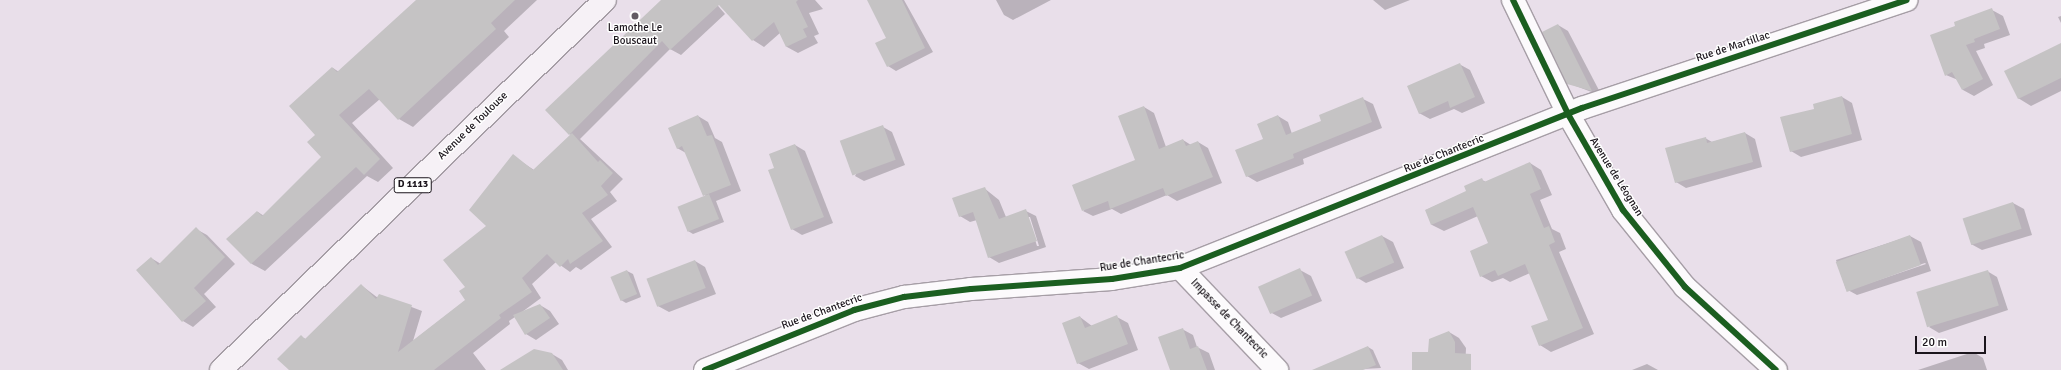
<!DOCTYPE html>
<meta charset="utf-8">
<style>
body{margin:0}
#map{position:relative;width:2061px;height:370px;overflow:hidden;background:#e9dfea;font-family:Signika,sans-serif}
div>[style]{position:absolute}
.shadow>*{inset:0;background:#0003}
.building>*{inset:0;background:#c5c3c4;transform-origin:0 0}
.roads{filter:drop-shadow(1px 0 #a69ea6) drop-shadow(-1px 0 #a69ea6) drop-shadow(0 1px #a69ea6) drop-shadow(0 -1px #a69ea6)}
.minor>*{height:22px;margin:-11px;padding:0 11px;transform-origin:11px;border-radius:11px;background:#fcfafc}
.major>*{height:22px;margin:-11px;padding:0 11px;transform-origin:11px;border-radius:11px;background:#f6f1f6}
.cycleway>*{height:6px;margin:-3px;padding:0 3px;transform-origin:3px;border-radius:3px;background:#1b5e20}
.dots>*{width:11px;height:11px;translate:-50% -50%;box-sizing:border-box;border:2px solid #fff;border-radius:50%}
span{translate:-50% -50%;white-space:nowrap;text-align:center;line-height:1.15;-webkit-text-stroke:3px #fff;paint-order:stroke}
.shield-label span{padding:1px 3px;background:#fff;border:1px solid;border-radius:3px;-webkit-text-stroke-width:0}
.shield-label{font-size:10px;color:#1b151c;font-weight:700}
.poi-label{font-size:11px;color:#1b151c}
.street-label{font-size:11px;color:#1b151c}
.scale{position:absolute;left:1915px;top:336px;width:71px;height:18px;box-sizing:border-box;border:2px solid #1b151c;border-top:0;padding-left:5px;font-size:12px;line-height:14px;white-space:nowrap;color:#1b151c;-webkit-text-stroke:3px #fff;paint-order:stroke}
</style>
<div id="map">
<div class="shadow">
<div style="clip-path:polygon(418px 0,537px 0,504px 31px,509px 37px,413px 127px,399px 119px,380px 99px,352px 123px,393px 168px,378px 182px,367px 176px,265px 271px,252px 264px,228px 239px,258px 212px,264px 216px,323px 157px,316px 135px,333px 68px,339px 72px)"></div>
<div style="clip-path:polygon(663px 0,713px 0,725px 14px,681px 55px,670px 49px,580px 139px,623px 179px,610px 192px,617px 201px,591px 219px,612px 247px,581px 270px,576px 267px,570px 272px,556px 262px,532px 284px,541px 298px,522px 312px,540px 305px,550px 311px,559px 324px,536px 340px,526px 334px,515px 317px,509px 321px,510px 324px,473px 353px,486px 370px,290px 370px,301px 337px,306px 339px,361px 285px,378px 298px,380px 295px,422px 311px,413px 341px,466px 300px,466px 287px,513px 156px,534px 170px,571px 135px,569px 134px)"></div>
<div style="clip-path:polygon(716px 0,815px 0,823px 9px,809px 13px,819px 34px,814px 36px,818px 43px,798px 53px,787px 47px,780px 33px,764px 47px,753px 40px)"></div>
<div style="clip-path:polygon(868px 0,904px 0,933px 52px,896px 71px,888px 66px,887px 38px)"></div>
<div style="clip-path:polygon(996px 0,1051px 0,1013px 20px,1004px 15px)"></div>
<div style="clip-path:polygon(1373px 0,1410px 0,1385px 10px)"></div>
<div style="clip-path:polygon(1992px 10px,2003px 16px,2010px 35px,1984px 44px,1985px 48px,1976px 51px,1993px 85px,1974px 96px,1963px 90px,1958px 80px,1946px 75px,1957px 27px)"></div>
<div style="clip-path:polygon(2061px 16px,2061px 23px,2058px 17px)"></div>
<div style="clip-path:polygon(1558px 25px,1568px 31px,1602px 96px,1568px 83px)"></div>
<div style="clip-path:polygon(2061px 44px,2061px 91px,2031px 106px,2018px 98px)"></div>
<div style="clip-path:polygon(1459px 64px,1470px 70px,1485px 103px,1462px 113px,1454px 109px,1430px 119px,1419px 113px)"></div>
<div style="clip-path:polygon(1842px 97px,1852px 103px,1862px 140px,1801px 157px,1791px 151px,1815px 109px)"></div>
<div style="clip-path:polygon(1363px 99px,1373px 104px,1382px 128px,1303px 159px,1304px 164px,1257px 182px,1247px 176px,1278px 116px,1288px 122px,1292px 134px,1322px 122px)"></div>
<div style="clip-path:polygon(1144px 107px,1154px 113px,1166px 147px,1183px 140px,1191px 145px,1198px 142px,1208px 148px,1222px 183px,1177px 201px,1167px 195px,1121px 214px,1112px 209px,1093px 216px,1083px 211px,1137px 160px)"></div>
<div style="clip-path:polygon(698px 116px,708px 122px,715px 138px,722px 142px,741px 191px,716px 201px,724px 222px,693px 234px,688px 231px,706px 197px,686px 153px,677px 148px)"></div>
<div style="clip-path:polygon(883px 127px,892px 132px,905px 165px,864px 181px,855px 176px)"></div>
<div style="clip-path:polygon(1745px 133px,1755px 139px,1762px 167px,1686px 188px,1676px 182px,1705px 138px,1712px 142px)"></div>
<div style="clip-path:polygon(795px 145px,805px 151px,833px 223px,802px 235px,792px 229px,775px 168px)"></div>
<div style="clip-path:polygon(1530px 163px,1541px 170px,1552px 195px,1540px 200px,1552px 229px,1560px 233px,1566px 249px,1559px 252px,1594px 334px,1551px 352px,1540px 345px,1549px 320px,1530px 273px,1510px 282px,1503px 278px,1492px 282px,1481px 276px,1490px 244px,1478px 216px,1444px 231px,1432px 225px,1426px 210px,1468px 191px,1482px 180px,1486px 182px)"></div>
<div style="clip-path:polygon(evenodd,984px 188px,999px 200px,1006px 217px,1026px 211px,1036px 216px,1046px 247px,999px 263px,989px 257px,977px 220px,970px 222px,960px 216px,984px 188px,1028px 217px,1030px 217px,1039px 246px,1037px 246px,1028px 217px)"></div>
<div style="clip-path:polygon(2013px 203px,2024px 209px,2032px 235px,1982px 250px,1971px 244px)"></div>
<div style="clip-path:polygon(196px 229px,207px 235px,235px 264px,204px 294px,216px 307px,193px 327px,183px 321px,137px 270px,151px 258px,161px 264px)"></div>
<div style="clip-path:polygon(1382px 236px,1393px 242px,1404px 268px,1366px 283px,1356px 277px)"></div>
<div style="clip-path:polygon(evenodd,1910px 236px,1921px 242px,1931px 271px,1857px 295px,1846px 289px,1836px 260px,1910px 236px,1925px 263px,1926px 264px,1852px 289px,1852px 287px,1925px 263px)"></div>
<div style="clip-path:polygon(695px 261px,705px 267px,716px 294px,669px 312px,658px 306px)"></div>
<div style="clip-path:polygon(1300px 270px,1311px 276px,1322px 301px,1281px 318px,1270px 312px)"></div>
<div style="clip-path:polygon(627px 271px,633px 274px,641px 297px,626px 303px,621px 300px)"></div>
<div style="clip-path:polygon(1987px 271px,1997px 277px,2008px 310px,1939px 333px,1929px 327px)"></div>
<div style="clip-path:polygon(1080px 317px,1092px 326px,1117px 317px,1128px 323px,1138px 350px,1089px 369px,1078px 363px)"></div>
<div style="clip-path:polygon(1182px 329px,1193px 335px,1197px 347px,1209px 353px,1215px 370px,1171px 370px)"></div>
<div style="clip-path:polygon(1449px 332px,1459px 338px,1466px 348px,1465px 370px,1413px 370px)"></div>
<div style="clip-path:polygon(1368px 347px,1373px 350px,1381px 368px,1346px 370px)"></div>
<div style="clip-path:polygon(1973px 352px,1983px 358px,1987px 370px,1918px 370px)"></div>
<div style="clip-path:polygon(552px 354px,562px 360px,568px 370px,501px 370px)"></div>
<div style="clip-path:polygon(1647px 364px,1658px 370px,1632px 370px)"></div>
</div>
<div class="building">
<div style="clip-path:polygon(416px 0,515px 0,491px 23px,496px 29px,398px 120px,369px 89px,339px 115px,380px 159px,364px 175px,356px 167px,251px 264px,226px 239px,257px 211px,262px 216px,321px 157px,307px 142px,315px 135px,289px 106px,332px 67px,337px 72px)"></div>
<div style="clip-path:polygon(661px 0,798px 0,796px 2px,808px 27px,803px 29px,807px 37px,786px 47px,774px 22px,752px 41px,719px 5px,670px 50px,662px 41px,569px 135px,545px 110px)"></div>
<div style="clip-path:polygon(867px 0,902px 0,925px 48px,887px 67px,875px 43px,886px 38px)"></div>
<div style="clip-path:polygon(1992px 8px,2000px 29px,1974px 39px,1975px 42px,1966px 45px,1983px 79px,1962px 90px,1952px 72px,1945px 76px,1930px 35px,1955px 26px,1954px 22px)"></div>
<div style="clip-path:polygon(1558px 24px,1563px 33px,1592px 91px,1567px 84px,1542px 32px)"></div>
<div style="clip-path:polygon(2061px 43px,2061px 78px,2018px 99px,2004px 71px)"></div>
<div style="clip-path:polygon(1460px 63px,1475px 97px,1450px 108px,1448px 101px,1419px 114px,1407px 86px)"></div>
<div style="clip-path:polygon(1842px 96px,1852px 134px,1790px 152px,1780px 117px,1814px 109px,1813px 104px)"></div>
<div style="clip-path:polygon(1363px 97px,1372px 122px,1293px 154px,1294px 158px,1246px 177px,1235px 150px,1263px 139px,1257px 124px,1278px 115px,1286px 135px,1321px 121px,1319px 115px)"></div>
<div style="clip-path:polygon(1144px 106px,1159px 149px,1183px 139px,1186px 146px,1198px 141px,1213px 177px,1166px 196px,1163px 188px,1110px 209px,1108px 201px,1082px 211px,1072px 185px,1135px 160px,1118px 116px)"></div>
<div style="clip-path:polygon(698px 115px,707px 136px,712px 135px,731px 185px,703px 196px,682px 146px,677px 149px,668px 128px)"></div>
<div style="left:883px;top:125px;width:37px;height:46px;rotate:70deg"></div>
<div style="clip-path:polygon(1745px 132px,1753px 162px,1675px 183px,1665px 148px,1706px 137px,1707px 143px)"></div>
<div style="clip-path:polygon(572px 133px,598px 162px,600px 160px,613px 173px,601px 186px,608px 195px,582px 213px,603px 241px,570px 264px,568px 259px,560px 267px,547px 254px,522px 278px,532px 292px,499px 315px,501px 318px,434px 370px,289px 370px,277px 359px,301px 335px,305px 339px,361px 284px,376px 299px,379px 294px,412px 305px,398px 352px,465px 300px,459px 291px,465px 287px,443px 260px,486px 226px,469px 210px,513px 154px,533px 170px)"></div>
<div style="clip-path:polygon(795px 144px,824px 217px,791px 230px,768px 170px,774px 168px,769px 154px)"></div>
<div style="clip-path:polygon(1530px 162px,1541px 189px,1530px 194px,1544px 228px,1549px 226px,1555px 242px,1549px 245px,1583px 328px,1539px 346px,1531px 326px,1548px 320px,1525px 264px,1498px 276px,1495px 270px,1480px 277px,1470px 251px,1488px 243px,1473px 207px,1431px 225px,1425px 210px,1466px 191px,1464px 186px,1482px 178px,1484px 182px)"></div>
<div style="clip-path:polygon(985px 187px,999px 219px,1026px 209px,1037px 241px,988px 258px,973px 212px,959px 217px,952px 198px)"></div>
<div style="left:709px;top:194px;width:27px;height:34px;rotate:68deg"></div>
<div style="left:2013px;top:202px;width:28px;height:53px;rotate:72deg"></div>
<div style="clip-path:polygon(196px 227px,225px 257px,194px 288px,206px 301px,182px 322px,136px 270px,151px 257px,158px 265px)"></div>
<div style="left:1382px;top:235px;width:30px;height:41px;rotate:66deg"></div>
<div style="left:1910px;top:235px;width:32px;height:79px;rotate:70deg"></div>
<div style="left:695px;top:260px;width:30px;height:52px;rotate:69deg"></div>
<div style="left:1300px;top:268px;width:30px;height:46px;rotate:66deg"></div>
<div style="left:627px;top:270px;width:26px;height:18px;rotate:67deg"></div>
<div style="left:1988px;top:270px;width:37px;height:75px;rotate:73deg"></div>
<div style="clip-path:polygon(540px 304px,550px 318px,525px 335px,513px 315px)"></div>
<div style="clip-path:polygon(1117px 315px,1128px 344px,1077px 364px,1062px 323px,1080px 316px,1085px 328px)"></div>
<div style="clip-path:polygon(1183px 328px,1190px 349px,1198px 346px,1207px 370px,1170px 370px,1158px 337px)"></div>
<div style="clip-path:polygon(1449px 331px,1455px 342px,1455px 353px,1471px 354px,1471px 370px,1412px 370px,1412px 352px,1428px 352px,1429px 339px)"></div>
<div style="clip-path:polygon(1368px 346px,1376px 365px,1363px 370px,1312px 370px)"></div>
<div style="clip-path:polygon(534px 349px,552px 353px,563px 370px,500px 370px)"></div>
</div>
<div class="roads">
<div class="minor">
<div style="left:1513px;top:0;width:127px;rotate:64.2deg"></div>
<div style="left:1568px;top:114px;width:111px;rotate:60.2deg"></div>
<div style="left:1623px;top:210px;width:99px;rotate:51.2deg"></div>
<div style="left:1685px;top:287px;width:123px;rotate:42.4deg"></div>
<div style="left:1180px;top:268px;width:141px;rotate:46.4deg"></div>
<div style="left:705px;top:370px;width:161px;rotate:-21.9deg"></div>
<div style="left:854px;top:310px;width:52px;rotate:-14.6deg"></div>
<div style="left:904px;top:297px;width:67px;rotate:-6.8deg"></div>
<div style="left:971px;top:289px;width:141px;rotate:-4.1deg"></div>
<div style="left:1112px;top:279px;width:69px;rotate:-9.2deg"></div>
<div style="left:1180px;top:268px;width:433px;rotate:-21.7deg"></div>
<div style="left:1582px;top:108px;width:342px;rotate:-18.4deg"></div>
</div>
<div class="major">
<div style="left:221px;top:370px;width:533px;rotate:-43.94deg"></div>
</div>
</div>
<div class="cycleway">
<div style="left:1513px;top:0;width:127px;rotate:64.2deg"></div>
<div style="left:1568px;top:114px;width:111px;rotate:60.2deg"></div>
<div style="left:1623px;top:210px;width:99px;rotate:51.2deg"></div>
<div style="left:1685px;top:287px;width:123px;rotate:42.4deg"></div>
<div style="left:705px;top:370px;width:161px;rotate:-21.9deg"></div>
<div style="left:854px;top:310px;width:52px;rotate:-14.6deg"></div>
<div style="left:904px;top:297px;width:67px;rotate:-6.8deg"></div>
<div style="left:971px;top:289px;width:141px;rotate:-4.1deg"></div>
<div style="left:1112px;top:279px;width:69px;rotate:-9.2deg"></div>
<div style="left:1180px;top:268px;width:433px;rotate:-21.7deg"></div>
<div style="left:1582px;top:108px;width:342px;rotate:-18.4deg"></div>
</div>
<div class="dots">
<div style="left:635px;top:16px;background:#635c64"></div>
</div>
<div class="shield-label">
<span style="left:413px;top:185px">D 1113</span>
</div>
<div class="poi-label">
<span style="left:635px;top:35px">Lamothe Le<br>Bouscaut</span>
</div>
<div class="street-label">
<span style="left:1733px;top:47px;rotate:-18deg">Rue de Martillac</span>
<span style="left:473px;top:126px;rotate:-44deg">Avenue de Toulouse</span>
<span style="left:1444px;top:154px;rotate:-22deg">Rue de Chantecric</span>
<span style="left:1616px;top:177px;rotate:58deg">Avenue de Léognan</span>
<span style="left:1142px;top:262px;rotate:-9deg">Rue de Chantecric</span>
<span style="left:822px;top:312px;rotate:-20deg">Rue de Chantecric</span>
<span style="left:1229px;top:319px;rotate:46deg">Impasse de Chantecric</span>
</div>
<div class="scale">20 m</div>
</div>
